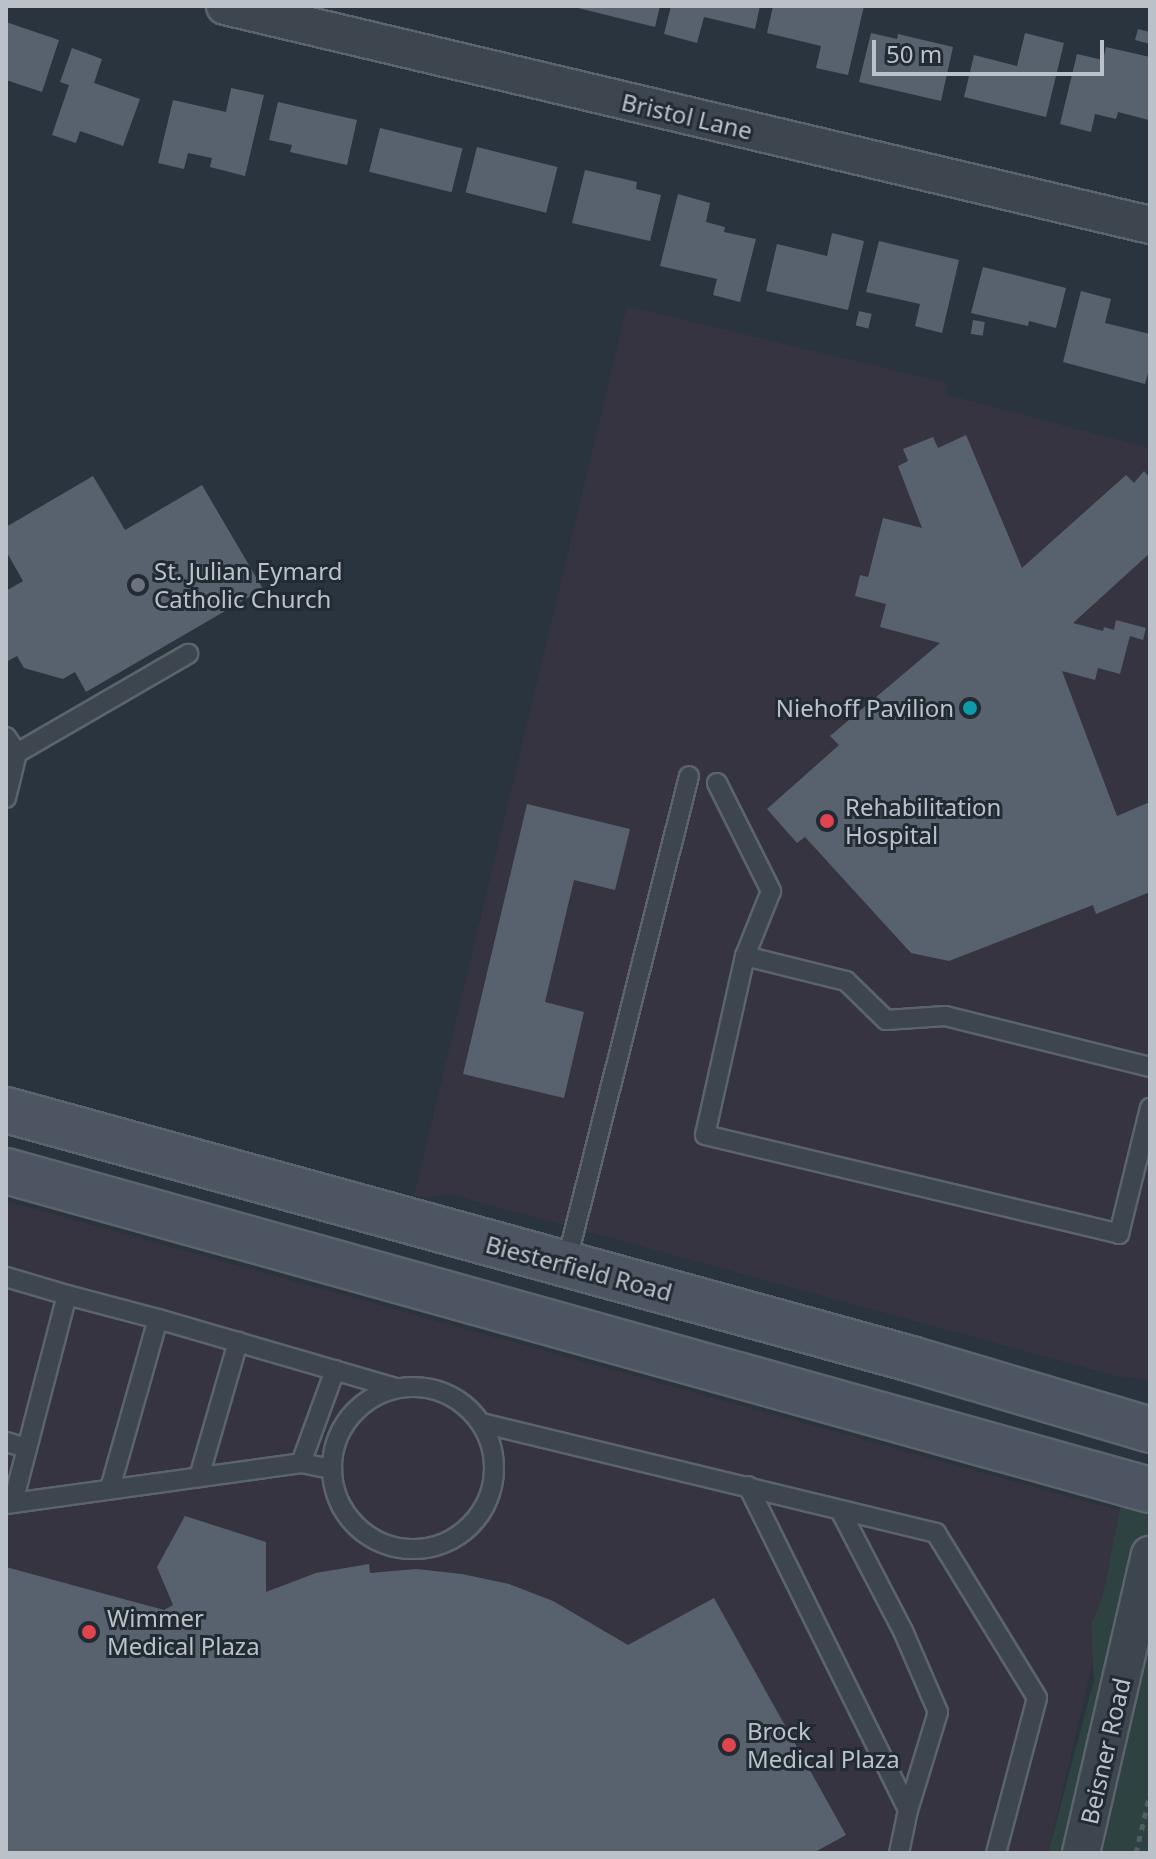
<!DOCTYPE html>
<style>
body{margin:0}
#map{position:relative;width:1156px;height:1859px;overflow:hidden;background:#29343e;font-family:"Noto Sans",sans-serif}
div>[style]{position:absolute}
.medical>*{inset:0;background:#353440}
.green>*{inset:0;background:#2e4241}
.building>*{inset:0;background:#58626e;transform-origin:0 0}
.path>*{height:5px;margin-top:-2.5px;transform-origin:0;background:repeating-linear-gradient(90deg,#4d5f60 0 6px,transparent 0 12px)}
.roads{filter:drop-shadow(2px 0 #5b646c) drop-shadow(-2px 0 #5b646c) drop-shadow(0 2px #5b646c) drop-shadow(0 -2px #5b646c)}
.service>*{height:18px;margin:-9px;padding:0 9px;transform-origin:9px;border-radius:9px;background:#3d464f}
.service>.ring{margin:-9px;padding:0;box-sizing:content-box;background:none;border:18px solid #3d464f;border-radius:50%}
.minor>*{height:36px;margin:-18px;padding:0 18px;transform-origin:18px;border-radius:18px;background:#3d464f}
.secondary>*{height:44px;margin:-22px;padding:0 22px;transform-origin:22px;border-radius:22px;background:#4c5561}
.dots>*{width:22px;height:22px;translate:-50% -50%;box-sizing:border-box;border:4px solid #222b34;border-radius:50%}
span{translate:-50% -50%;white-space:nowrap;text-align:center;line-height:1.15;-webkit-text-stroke:6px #222b34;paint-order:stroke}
.street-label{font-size:24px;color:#bac1c9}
.poi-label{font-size:24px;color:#bac1c9}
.left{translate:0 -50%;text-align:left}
.right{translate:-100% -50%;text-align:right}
.frame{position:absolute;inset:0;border:8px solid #bac1c9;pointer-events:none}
.scale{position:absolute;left:872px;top:40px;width:232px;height:36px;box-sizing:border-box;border:4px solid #bac1c9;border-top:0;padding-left:10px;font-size:24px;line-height:28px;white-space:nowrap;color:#bac1c9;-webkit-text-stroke:6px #222b34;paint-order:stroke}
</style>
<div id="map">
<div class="medical">
<div style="clip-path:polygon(627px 306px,947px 383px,945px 394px,1150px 448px,1150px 1380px,1116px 1376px,449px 1194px,430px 1198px,414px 1196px)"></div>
<div style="clip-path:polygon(6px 1201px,1128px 1513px,1048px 1853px,6px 1853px)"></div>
</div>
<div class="green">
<div style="clip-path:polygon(1125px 1483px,1150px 1491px,1150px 1853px,1048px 1853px,1094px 1680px,1091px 1625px,1103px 1595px)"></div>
</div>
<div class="building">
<div style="clip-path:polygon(570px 6px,660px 6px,655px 27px)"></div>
<div style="clip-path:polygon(671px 6px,760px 6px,755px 29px,704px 17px,697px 43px,664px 34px)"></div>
<div style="clip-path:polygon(773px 6px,864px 6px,848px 75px,816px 68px,821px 46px,767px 33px)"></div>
<div style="clip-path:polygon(6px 22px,59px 40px,42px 92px,6px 80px)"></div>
<div style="clip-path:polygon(1138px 29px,1150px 32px,1150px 44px,1135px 40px)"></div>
<div style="clip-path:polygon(871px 33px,897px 39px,898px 34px,953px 47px,941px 101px,859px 82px)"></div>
<div style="clip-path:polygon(1025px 33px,1064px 43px,1046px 117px,964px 97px,974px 55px,1017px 66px)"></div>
<div style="clip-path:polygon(1106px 47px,1150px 57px,1149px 120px,1118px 112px,1116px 119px,1095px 114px,1091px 132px,1060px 124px,1077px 54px,1103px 60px)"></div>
<div style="clip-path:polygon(72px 48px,102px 59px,94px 83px,140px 99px,123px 146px,80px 131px,76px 143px,52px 135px,69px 85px,60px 82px)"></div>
<div style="clip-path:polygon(231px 88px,264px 95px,245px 176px,210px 167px,212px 158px,188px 153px,184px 169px,158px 163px,173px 100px,226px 112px)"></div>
<div style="clip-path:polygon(278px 102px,357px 120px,347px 165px,290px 152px,292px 145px,269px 140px)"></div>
<div style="left:380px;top:128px;width:85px;height:45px;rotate:14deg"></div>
<div style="left:477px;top:147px;width:83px;height:47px;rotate:14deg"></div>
<div style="clip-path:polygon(585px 170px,637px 182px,636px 189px,661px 195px,650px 241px,572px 223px)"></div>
<div style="clip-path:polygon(678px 194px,710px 203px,706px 222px,725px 227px,724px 232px,756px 239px,740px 302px,713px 295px,717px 279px,660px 266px)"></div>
<div style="clip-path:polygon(832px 233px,864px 241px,848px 310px,766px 291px,777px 244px,827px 256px)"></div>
<div style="clip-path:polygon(879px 241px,959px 260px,942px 333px,915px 326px,920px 304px,866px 292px)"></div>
<div style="clip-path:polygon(983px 267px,1066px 288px,1056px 328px,1029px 321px,1028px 326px,971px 313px)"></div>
<div style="clip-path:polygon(1081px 291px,1111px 299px,1105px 323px,1150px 334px,1150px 366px,1145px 384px,1063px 362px)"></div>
<div style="left:859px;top:311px;width:13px;height:15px;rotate:13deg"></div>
<div style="left:973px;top:320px;width:12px;height:14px;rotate:9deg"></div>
<div style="clip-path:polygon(966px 435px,1022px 568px,1126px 475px,1134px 483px,1144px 471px,1150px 478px,1150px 553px,1073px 623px,1103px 631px,1104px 627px,1114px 630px,1116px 620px,1146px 628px,1143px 640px,1130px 636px,1120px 674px,1098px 668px,1095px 680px,1062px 671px,1117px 816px,1150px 802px,1150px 892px,1096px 914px,1093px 905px,949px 961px,911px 953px,805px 837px,797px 843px,767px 809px,839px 745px,830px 736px,940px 643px,880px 627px,886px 604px,855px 596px,860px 575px,868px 577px,883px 518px,922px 528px,898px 466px,908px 461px,903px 449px,933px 437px,938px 448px)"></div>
<div style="clip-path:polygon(93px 476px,125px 530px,202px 485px,263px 589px,86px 692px,75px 672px,63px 679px,24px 668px,17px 656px,6px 662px,6px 591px,23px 581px,6px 551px,6px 527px)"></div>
<div style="clip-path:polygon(527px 804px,630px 829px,615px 890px,574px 880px,545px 1002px,584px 1012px,564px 1098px,463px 1074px)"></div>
<div style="clip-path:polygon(185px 1516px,266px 1542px,266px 1592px,316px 1573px,369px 1564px,370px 1573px,416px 1569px,462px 1574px,509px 1584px,553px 1601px,628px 1645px,714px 1598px,846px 1835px,813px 1853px,6px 1853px,6px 1567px,164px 1610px,173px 1605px,157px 1567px)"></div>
</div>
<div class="path">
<div style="left:1136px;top:1853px;width:61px;rotate:-76.7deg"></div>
</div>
<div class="roads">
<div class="service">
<div style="left:6px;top:737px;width:19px;rotate:55deg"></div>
<div style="left:17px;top:753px;width:46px;rotate:103.7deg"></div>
<div style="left:17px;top:753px;width:198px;rotate:-30.1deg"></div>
<div style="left:717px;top:783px;width:121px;rotate:63.4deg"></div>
<div style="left:771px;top:891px;width:70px;rotate:111.8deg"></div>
<div style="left:1150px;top:1067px;width:211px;rotate:-166deg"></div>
<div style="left:945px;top:1016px;width:59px;rotate:176.1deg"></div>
<div style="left:886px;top:1020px;width:56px;rotate:-135.7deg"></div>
<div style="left:846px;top:981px;width:104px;rotate:-166.1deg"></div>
<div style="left:745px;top:956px;width:183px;rotate:102.6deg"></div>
<div style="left:705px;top:1135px;width:426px;rotate:13.4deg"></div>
<div style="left:1119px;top:1234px;width:130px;rotate:-76.2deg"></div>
<div style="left:566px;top:1264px;width:503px;rotate:-75.85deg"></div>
<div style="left:6px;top:1277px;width:64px;rotate:16.4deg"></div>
<div style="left:67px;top:1295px;width:215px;rotate:104.6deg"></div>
<div style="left:67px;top:1295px;width:94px;rotate:14.8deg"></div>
<div style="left:158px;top:1319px;width:177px;rotate:105.8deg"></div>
<div style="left:158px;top:1319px;width:248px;rotate:16.2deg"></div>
<div class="ring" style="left:332px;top:1387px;width:144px;height:144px"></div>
<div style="left:482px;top:1423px;width:467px;rotate:13.6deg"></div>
<div style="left:936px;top:1533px;width:193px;rotate:58.5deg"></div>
<div style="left:1037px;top:1698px;width:160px;rotate:104.8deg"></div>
<div style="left:6px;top:1442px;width:22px;rotate:16deg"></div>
<div style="left:301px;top:1463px;width:99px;rotate:-69.9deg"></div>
<div style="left:199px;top:1477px;width:141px;rotate:-73.9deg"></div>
<div style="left:748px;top:1486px;width:361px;rotate:63.7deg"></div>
<div style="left:6px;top:1504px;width:298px;rotate:-7.9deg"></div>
<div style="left:301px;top:1463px;width:32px;rotate:11deg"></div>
<div style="left:840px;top:1510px;width:136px;rotate:62.5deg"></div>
<div style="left:903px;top:1631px;width:88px;rotate:66.6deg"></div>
<div style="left:938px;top:1712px;width:102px;rotate:107deg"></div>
<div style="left:908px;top:1810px;width:44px;rotate:101.8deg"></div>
</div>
<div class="minor">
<div style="left:225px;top:6px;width:951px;rotate:13.32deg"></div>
<div style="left:1081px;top:1853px;width:306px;rotate:-77deg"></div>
</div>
<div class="secondary">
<div style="left:6px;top:1110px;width:939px;rotate:15.38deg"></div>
<div style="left:911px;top:1359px;width:249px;rotate:16.5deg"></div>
<div style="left:6px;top:1171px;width:1188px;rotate:15.58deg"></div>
</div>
</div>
<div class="dots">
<div style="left:138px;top:585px;background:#6b7280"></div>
<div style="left:970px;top:708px;background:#0f9aa8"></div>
<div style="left:827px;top:821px;background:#e0444e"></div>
<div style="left:89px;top:1632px;background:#e0444e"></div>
<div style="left:729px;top:1745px;background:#e0444e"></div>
</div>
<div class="street-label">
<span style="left:687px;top:116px;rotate:13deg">Bristol Lane</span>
<span style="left:579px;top:1268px;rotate:15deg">Biesterfield Road</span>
<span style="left:1105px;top:1751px;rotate:-77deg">Beisner Road</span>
</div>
<div class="poi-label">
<span class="left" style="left:154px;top:585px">St. Julian Eymard<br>Catholic Church</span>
<span class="right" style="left:954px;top:708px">Niehoff Pavilion</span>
<span class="left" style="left:845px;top:821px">Rehabilitation<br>Hospital</span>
<span class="left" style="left:107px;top:1632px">Wimmer<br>Medical Plaza</span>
<span class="left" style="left:747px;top:1745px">Brock<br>Medical Plaza</span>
</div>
<div class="frame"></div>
<div class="scale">50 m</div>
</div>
